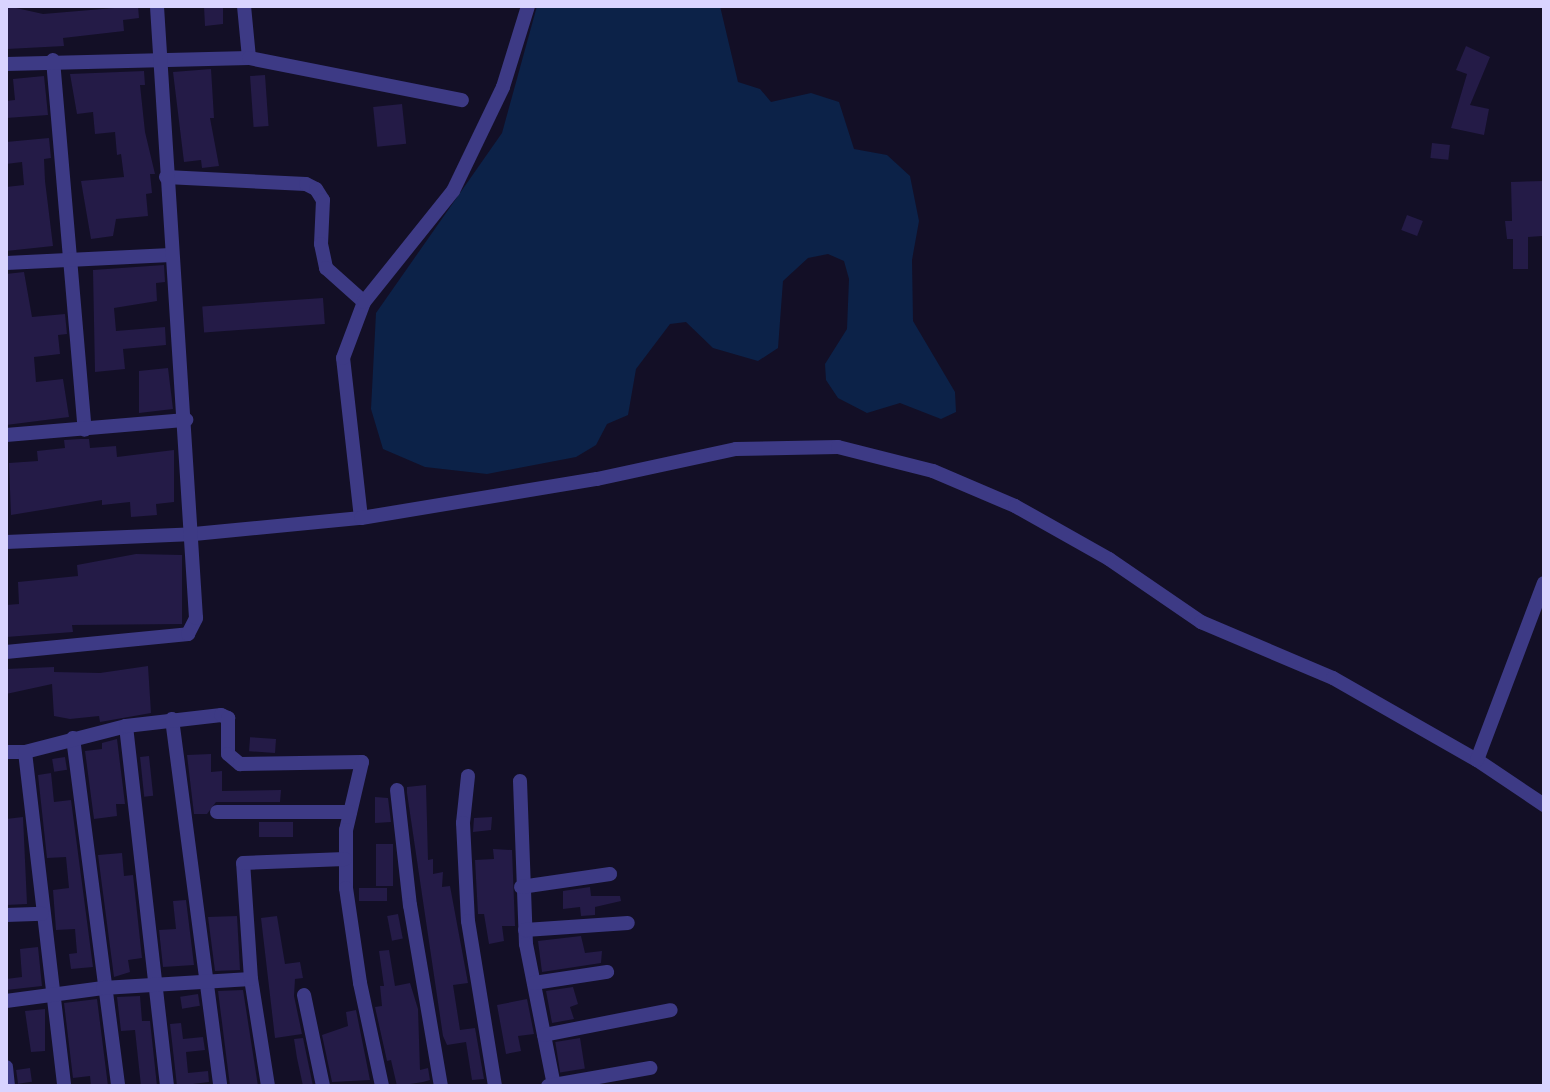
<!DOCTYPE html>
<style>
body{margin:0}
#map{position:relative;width:1550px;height:1092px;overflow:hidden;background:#130f26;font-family:Helvetica,sans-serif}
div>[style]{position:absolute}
.water>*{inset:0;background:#0c2248}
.building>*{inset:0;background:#241b47;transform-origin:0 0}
.minor>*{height:14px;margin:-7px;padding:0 7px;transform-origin:7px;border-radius:7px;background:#3d3a85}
span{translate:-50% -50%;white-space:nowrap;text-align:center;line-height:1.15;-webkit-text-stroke:8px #130f26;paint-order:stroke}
.frame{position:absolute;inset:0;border:8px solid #d9d4ff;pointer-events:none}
</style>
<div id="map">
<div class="water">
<div style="clip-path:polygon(537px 6px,720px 6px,738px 82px,760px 89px,771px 102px,811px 93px,839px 102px,854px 149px,887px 155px,910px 176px,919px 221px,912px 260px,913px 321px,955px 392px,956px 412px,941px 419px,900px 403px,867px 413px,838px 398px,826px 380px,825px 364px,847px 329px,849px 279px,844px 261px,828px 254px,808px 258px,783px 281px,778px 348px,758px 361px,713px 348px,686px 322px,670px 324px,636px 369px,628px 415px,607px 424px,596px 445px,576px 457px,487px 474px,425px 467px,383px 449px,371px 409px,376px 313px,502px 133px)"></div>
</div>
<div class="building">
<div style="clip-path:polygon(7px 6px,43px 14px,138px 6px,139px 18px,123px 20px,124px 31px,63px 38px,64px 46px,7px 49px)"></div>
<div style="clip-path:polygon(204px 6px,223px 6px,223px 24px,205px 26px)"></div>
<div style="clip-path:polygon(1466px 46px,1490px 57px,1470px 105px,1489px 109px,1484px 135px,1451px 128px,1467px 74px,1456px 70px)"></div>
<div style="clip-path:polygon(211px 69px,214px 118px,210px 118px,219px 166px,202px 168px,201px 160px,184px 162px,173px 72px)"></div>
<div style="clip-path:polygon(144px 71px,145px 85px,140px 85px,145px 132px,155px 174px,150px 174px,152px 193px,146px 194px,148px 216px,116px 219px,113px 236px,91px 239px,81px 181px,124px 177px,121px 154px,117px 155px,115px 132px,95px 134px,93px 112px,77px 114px,70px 74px)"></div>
<div style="left:265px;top:75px;width:51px;height:15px;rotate:86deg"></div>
<div style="clip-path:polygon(44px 76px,48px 115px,6px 118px,6px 101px,15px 100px,13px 79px)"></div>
<div style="left:402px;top:104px;width:40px;height:29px;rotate:84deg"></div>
<div style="clip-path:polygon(49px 138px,51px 158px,44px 159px,45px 181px,53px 246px,6px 251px,6px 187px,24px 185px,22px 162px,6px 164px,6px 142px)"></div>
<div style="left:1432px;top:143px;width:18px;height:15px;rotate:6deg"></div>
<div style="clip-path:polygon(1544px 181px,1542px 236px,1528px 237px,1528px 269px,1513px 269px,1513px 239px,1507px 239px,1505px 221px,1512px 221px,1511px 182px)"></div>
<div style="left:1407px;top:215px;width:17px;height:16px;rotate:21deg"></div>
<div style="clip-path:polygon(164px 265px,165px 282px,156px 283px,157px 301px,114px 308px,116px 331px,165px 327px,166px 345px,123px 349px,125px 369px,95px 372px,93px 270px)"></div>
<div style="clip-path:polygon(24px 272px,32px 317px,65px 314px,67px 334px,58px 335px,60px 354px,34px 357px,36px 382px,63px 379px,69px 417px,6px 425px,6px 274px)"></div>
<div style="left:323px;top:298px;width:26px;height:121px;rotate:86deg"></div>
<div style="clip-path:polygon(168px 368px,173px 409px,139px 413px,139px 371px)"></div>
<div style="clip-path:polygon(80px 439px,89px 439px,90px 448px,116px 446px,117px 457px,174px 450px,174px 502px,156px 504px,157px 515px,131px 517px,130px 502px,102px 505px,102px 500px,11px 515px,9px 463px,38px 461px,37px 451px,65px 448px,64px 440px)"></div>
<div style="clip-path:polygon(136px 554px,182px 555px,182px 624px,72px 625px,73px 632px,6px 637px,6px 605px,19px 604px,18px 582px,78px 576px,77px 565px)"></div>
<div style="clip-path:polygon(148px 666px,151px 713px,100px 722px,99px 716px,70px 719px,54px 716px,52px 684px,6px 694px,6px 669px,54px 667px,54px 672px,100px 673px)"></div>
<div style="clip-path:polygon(117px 739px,125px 804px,116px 804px,117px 816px,94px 819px,85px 751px,102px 749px,102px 743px)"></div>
<div style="left:276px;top:739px;width:14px;height:26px;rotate:94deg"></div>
<div style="clip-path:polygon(211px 754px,211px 772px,222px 771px,222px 791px,281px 790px,280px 802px,216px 802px,207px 814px,194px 814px,187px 755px)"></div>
<div style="left:149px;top:756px;width:40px;height:9px;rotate:84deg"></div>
<div style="left:65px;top:757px;width:13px;height:13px;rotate:81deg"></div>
<div style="clip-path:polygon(51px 773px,54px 802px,71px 800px,93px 967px,71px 969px,69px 954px,77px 953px,75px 929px,56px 930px,53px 890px,69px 888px,66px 857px,47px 858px,38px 775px)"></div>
<div style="clip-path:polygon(426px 785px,428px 860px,433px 859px,433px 874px,443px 872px,442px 887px,450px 886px,468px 983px,453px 985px,460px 1030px,475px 1028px,484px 1079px,472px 1080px,466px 1042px,447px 1045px,443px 1036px,407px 793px,407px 787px)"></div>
<div style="clip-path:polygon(375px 797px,388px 798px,391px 822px,375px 823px)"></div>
<div style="clip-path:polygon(23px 817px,27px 904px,6px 905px,6px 819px)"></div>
<div style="clip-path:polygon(492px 817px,491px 830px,473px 832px,474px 818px)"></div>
<div style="left:259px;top:822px;width:34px;height:15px"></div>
<div style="left:376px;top:844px;width:17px;height:42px"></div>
<div style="clip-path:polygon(493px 849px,512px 850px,515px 926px,502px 926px,504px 941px,489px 944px,484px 914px,478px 914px,475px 860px,494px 859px)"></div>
<div style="clip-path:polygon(122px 853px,124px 876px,133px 875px,142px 958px,128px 960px,130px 972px,114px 977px,98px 855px)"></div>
<div style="clip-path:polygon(590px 887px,591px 896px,620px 896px,621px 901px,595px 907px,595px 915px,581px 916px,580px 907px,563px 909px,563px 891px)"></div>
<div style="left:359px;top:888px;width:28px;height:13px"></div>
<div style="clip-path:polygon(186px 900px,194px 965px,163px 967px,159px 930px,176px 929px,173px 901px)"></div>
<div style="left:398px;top:914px;width:25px;height:11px;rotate:79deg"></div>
<div style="clip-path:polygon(237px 916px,240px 970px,215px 971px,208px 917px)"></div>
<div style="clip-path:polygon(277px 916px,285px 964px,300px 962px,303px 978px,295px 979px,294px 996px,302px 1034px,275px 1038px,261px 918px)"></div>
<div style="clip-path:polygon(581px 936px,585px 953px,602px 951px,601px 963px,542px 972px,538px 941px)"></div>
<div style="clip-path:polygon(38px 947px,42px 986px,6px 990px,6px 979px,22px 977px,20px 949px)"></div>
<div style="clip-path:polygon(389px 950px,395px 986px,410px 983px,418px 1009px,420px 1070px,428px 1068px,430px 1080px,423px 1082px,397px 1086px,391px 1060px,387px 1061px,375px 1007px,382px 1006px,380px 986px,384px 986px,379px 951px)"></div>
<div style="clip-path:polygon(573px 987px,578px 1004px,570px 1007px,574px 1019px,552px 1023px,546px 991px)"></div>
<div style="clip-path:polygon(243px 990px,258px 1086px,230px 1086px,218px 991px)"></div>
<div style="left:198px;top:994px;width:12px;height:18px;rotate:81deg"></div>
<div style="clip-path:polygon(140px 996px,142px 1021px,150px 1021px,157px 1086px,141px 1086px,135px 1030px,121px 1031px,117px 997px)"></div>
<div style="clip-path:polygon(97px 999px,108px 1086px,91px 1086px,90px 1076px,73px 1078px,64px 1003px)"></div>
<div style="clip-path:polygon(527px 999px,534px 1034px,518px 1036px,521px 1051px,506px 1054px,497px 1005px)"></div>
<div style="clip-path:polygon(45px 1009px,45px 1051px,31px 1052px,25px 1011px)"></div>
<div style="clip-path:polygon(356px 1010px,370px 1080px,332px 1082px,322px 1035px,348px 1026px,346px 1012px)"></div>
<div style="clip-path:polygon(181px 1023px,183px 1039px,203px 1037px,205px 1050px,186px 1052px,188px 1073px,208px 1071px,209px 1082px,177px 1086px,170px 1024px)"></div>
<div style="clip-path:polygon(303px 1038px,313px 1086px,303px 1086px,297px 1058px,294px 1039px)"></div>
<div style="left:580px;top:1038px;width:31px;height:25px;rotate:81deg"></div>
<div style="left:30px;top:1068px;width:14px;height:14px;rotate:82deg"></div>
</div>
<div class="minor">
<div style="left:244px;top:6px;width:52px;rotate:84.5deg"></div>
<div style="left:53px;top:60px;width:371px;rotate:85.1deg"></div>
<div style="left:6px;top:64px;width:243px;rotate:-1.4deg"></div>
<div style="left:249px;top:58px;width:217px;rotate:11.2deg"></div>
<div style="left:166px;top:177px;width:140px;rotate:2.9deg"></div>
<div style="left:306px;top:184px;width:11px;rotate:27deg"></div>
<div style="left:316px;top:189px;width:13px;rotate:58deg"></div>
<div style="left:323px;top:200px;width:44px;rotate:92.6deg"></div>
<div style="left:321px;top:244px;width:25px;rotate:78deg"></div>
<div style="left:326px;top:268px;width:51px;rotate:41.8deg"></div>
<div style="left:6px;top:263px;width:165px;rotate:-2.8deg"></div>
<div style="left:6px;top:435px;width:181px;rotate:-4.8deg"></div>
<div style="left:361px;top:518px;width:161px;rotate:-96.4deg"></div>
<div style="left:343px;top:358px;width:60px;rotate:-69.4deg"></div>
<div style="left:364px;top:302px;width:142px;rotate:-51.3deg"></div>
<div style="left:453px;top:191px;width:115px;rotate:-64.3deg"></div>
<div style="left:503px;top:87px;width:85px;rotate:-72.8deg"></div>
<div style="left:6px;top:542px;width:188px;rotate:-2.4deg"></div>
<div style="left:194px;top:534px;width:168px;rotate:-5.5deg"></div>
<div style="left:361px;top:518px;width:239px;rotate:-9.4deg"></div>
<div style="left:597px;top:479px;width:142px;rotate:-12.2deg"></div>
<div style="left:736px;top:449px;width:102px;rotate:-1.1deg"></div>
<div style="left:838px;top:447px;width:98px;rotate:14.2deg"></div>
<div style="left:933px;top:471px;width:89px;rotate:23.1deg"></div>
<div style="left:1015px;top:506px;width:108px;rotate:29.4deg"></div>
<div style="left:1109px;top:559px;width:112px;rotate:34.4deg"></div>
<div style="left:1201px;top:622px;width:143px;rotate:23deg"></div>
<div style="left:1333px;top:678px;width:166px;rotate:29.7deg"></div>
<div style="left:1477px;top:760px;width:81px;rotate:33.9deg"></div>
<div style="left:6px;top:652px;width:183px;rotate:-5.6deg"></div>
<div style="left:188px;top:634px;width:18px;rotate:-63deg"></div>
<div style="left:196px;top:618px;width:613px;rotate:-93.65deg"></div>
<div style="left:172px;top:719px;width:370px;rotate:82.5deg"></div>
<div style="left:126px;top:726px;width:362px;rotate:83.5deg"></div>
<div style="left:73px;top:738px;width:351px;rotate:82.6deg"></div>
<div style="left:6px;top:752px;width:19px"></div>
<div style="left:25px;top:752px;width:104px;rotate:-14.4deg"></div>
<div style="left:126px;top:726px;width:96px;rotate:-6.6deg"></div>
<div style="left:221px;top:715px;width:8px;rotate:23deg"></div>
<div style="left:228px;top:718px;width:36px;rotate:90deg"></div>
<div style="left:228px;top:754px;width:16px;rotate:40deg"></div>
<div style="left:240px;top:764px;width:122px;rotate:-0.9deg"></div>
<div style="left:362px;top:762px;width:70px;rotate:103.2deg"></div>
<div style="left:346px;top:830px;width:58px;rotate:90deg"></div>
<div style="left:346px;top:888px;width:96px;rotate:81.6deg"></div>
<div style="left:360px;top:983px;width:105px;rotate:77.9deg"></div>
<div style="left:25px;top:752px;width:336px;rotate:83.3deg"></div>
<div style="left:1477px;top:760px;width:189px;rotate:-69.3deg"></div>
<div style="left:468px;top:776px;width:47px;rotate:96.1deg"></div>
<div style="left:463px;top:823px;width:98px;rotate:87.1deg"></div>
<div style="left:468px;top:921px;width:167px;rotate:80.7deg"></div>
<div style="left:520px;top:781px;width:163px;rotate:87.9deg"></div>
<div style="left:526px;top:944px;width:145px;rotate:78.8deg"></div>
<div style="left:397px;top:790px;width:116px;rotate:83.6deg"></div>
<div style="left:410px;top:905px;width:184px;rotate:80.3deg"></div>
<div style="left:217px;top:812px;width:133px"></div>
<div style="left:521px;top:887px;width:90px;rotate:-8.3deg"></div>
<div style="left:6px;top:915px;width:36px;rotate:-2deg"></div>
<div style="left:525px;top:930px;width:103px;rotate:-3.9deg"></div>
<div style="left:534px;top:983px;width:74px;rotate:-8.6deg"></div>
<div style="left:304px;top:995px;width:93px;rotate:78.2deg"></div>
<div style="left:6px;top:1001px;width:98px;rotate:-7.6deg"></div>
<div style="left:103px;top:988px;width:148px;rotate:-3.5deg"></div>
<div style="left:544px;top:1035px;width:129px;rotate:-11.1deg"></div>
<div style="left:6px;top:1067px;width:19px;rotate:84deg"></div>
<div style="left:268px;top:1086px;width:108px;rotate:-99deg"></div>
<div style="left:251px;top:979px;width:116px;rotate:-93.9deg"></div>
<div style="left:243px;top:863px;width:102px;rotate:-2.2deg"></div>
<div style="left:548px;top:1086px;width:104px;rotate:-10deg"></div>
</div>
<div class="frame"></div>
</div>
